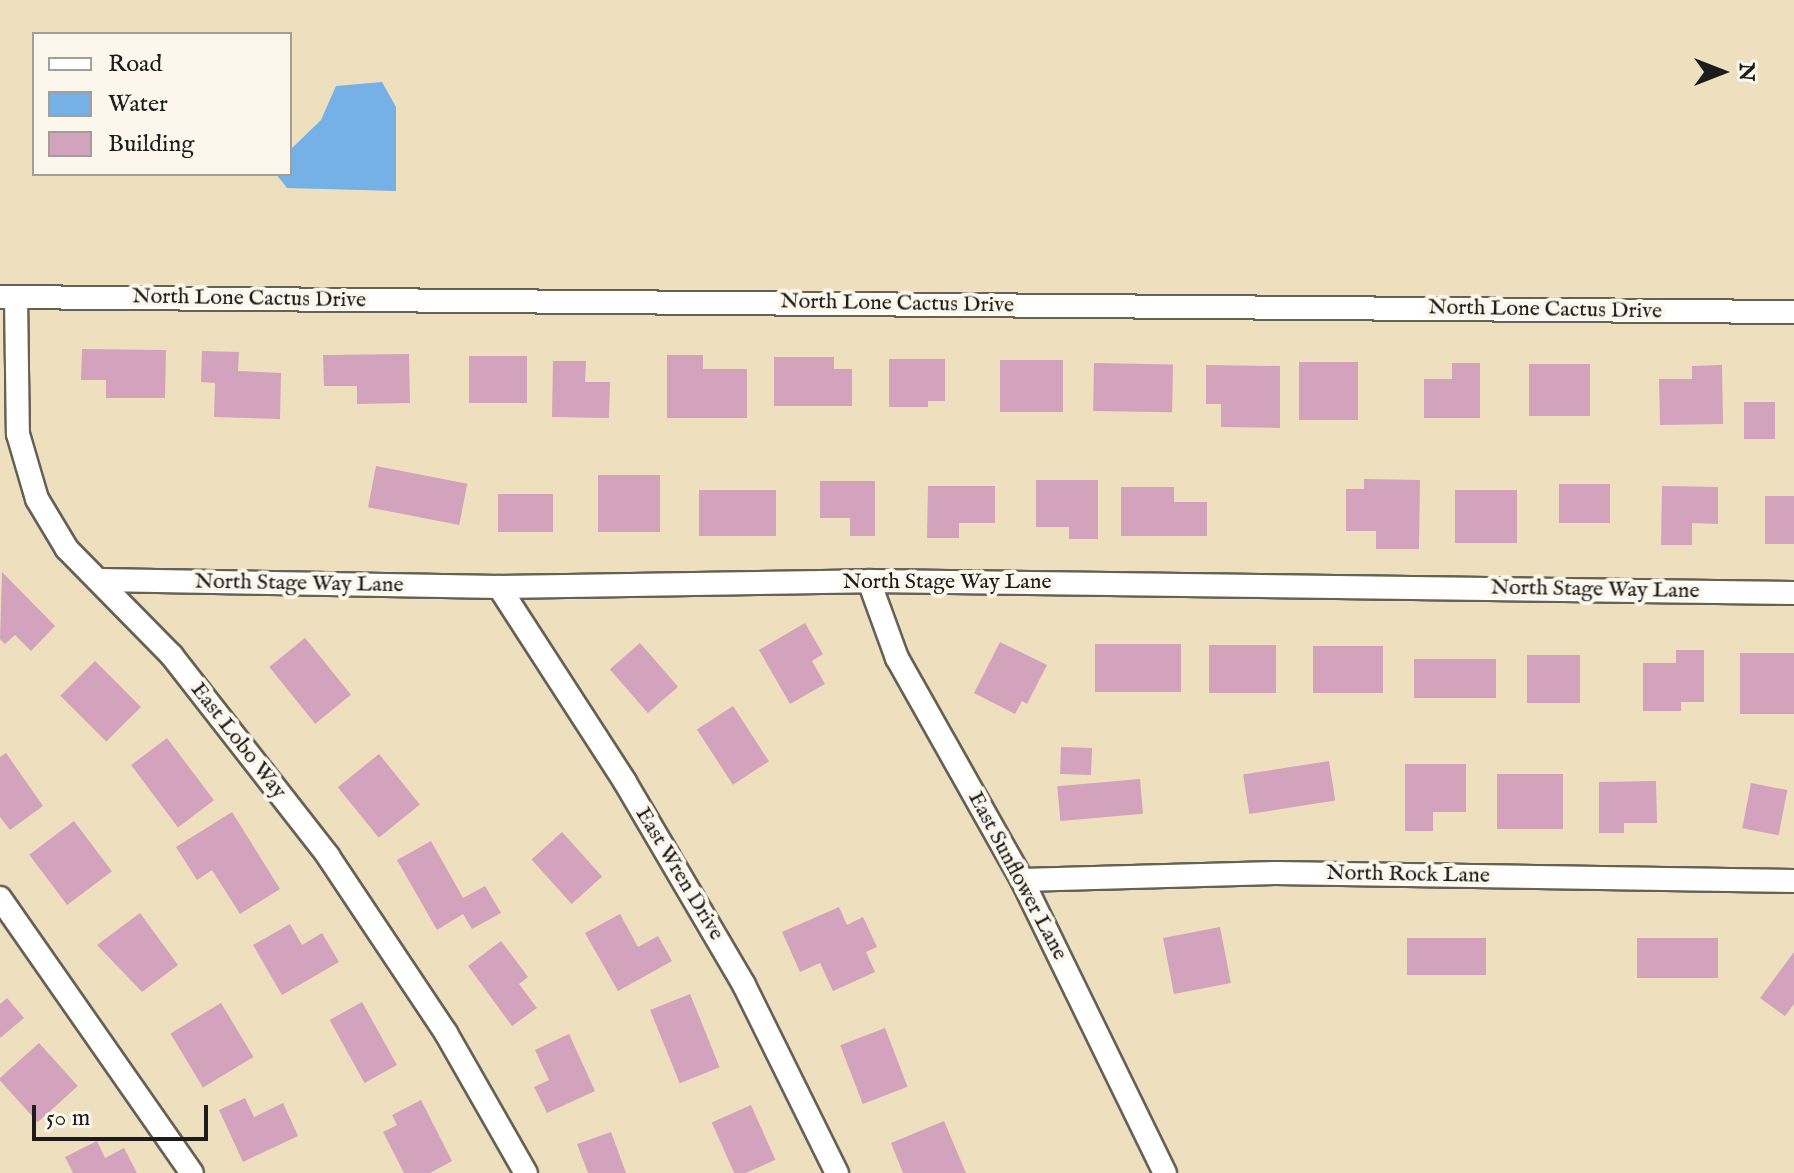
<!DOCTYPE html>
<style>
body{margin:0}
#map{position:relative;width:1794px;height:1173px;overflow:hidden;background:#eee0bf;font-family:"IM FELL English",serif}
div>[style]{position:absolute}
.water>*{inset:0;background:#75b0e6}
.building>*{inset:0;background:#d3a2bd;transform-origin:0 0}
.roads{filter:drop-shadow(2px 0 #666155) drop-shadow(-2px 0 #666155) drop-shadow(0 2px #666155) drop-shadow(0 -2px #666155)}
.minor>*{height:22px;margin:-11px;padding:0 11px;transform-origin:11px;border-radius:11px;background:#fff}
span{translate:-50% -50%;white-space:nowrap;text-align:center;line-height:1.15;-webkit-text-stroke:8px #fbf7ec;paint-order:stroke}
.street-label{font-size:22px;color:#1c1c1c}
.legend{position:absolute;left:32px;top:32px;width:260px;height:144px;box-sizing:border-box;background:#fbf7ec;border:2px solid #a29f99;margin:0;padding:10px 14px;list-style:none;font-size:24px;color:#1c1c1c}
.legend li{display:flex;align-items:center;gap:16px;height:40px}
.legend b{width:40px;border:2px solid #a29f99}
.north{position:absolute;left:1682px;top:32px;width:80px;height:80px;-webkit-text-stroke:6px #fbf7ec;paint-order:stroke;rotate:90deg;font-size:22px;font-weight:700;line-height:32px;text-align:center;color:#1c1c1c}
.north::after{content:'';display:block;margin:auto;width:28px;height:36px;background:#1c1c1c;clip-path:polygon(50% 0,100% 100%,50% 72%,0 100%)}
.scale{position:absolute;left:32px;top:1105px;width:176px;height:36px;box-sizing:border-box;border:4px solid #1c1c1c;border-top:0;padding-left:10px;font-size:24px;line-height:28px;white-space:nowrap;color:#1c1c1c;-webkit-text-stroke:6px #fbf7ec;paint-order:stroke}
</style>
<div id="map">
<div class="water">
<div style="clip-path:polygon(382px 82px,396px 107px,396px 191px,287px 188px,276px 174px,290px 174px,290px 150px,321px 120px,336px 86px)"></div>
</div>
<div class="building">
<div style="clip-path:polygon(82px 349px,166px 350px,165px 398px,106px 398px,106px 380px,81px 380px)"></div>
<div style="clip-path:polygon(202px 351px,239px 352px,238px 371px,281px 373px,280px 419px,214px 417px,215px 383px,201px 382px)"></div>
<div style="clip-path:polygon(409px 354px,410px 403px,357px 404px,357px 386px,324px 386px,323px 355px)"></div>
<div style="clip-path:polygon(667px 355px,703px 355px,703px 369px,747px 369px,747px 418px,667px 418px)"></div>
<div style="left:469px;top:356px;width:58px;height:47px"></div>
<div style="clip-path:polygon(774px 357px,834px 357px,834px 369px,852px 369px,852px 406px,774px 406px)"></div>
<div style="clip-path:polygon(889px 359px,945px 359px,945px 401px,928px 401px,928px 407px,889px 407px)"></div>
<div style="left:1000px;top:360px;width:63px;height:52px"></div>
<div style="clip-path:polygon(553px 361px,586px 361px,585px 382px,610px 382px,609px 418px,552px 417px)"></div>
<div style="left:1299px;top:362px;width:59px;height:58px"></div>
<div style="left:1094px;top:363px;width:79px;height:48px;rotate:1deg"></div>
<div style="clip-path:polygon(1452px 363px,1480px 363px,1480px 418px,1424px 418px,1424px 379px,1452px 379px)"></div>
<div style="left:1529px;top:364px;width:61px;height:52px"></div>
<div style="clip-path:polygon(1206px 365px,1280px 366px,1280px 428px,1221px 427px,1221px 404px,1206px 404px)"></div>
<div style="clip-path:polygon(1722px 365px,1723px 424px,1660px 425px,1659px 379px,1692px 379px,1692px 366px)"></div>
<div style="left:1744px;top:402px;width:31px;height:37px"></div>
<div style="left:376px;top:466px;width:93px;height:42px;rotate:11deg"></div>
<div style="left:598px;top:475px;width:62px;height:57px"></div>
<div style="clip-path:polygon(1364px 479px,1420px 480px,1419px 549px,1376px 549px,1376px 531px,1346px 531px,1346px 489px,1364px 489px)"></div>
<div style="clip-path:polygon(1036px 480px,1098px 480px,1098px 539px,1069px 539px,1069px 527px,1036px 527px)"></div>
<div style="clip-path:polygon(820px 481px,875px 481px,875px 536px,850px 536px,850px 518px,820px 518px)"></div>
<div style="left:1559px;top:484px;width:51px;height:39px"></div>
<div style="clip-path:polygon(928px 486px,995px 486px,995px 523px,959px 523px,959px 538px,927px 538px)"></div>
<div style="clip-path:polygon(1662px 486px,1718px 487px,1718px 524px,1692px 523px,1692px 545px,1661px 545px)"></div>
<div style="clip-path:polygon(1121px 487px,1174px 487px,1174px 502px,1207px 502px,1207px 536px,1121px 536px)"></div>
<div style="left:699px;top:490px;width:77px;height:46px"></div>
<div style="left:1455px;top:490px;width:62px;height:53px"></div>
<div style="left:498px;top:494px;width:55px;height:38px"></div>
<div style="left:1765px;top:496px;width:29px;height:48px"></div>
<div style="clip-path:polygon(2px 572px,55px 626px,31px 651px,15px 635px,5px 644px,0 639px)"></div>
<div style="clip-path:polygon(805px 623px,823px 654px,812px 661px,825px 684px,790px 704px,759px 650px)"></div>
<div style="left:305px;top:638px;width:73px;height:46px;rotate:51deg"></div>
<div style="clip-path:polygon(1000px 642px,1047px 665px,1027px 704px,1022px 701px,1015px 714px,974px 693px)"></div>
<div style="left:640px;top:643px;width:58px;height:40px;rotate:49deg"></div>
<div style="left:1095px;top:644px;width:86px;height:48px"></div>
<div style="left:1209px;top:645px;width:67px;height:48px"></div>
<div style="left:1313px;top:646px;width:70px;height:47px"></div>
<div style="clip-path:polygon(1676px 650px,1704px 650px,1704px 702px,1681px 702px,1681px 711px,1643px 711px,1643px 663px,1676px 663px)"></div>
<div style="left:1740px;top:653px;width:54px;height:61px"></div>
<div style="left:1527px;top:655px;width:53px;height:48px"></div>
<div style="left:1414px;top:659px;width:82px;height:39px"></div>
<div style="left:95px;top:661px;width:65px;height:49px;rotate:45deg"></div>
<div style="left:733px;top:706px;width:66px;height:43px;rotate:57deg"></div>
<div style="left:167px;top:738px;width:78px;height:45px;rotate:53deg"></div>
<div style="left:1061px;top:747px;width:31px;height:27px;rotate:2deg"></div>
<div style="clip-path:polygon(6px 753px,43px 806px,10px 830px,0 817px,0 757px)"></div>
<div style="left:379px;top:754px;width:65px;height:53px;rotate:51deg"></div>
<div style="left:1329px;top:761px;width:40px;height:87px;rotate:81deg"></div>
<div style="clip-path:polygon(1405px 764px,1466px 764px,1466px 812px,1433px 812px,1433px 831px,1405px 831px)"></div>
<div style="left:1497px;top:774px;width:66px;height:55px"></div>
<div style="left:1140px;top:779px;width:35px;height:83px;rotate:85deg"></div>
<div style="clip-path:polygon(1656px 781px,1657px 823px,1624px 823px,1624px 833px,1599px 833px,1599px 782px)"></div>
<div style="left:1751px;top:783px;width:37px;height:46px;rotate:11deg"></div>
<div style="clip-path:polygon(232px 812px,280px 889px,240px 914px,212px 870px,197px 880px,176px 847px)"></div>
<div style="left:74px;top:821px;width:63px;height:56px;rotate:53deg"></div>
<div style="left:562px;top:832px;width:60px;height:41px;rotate:48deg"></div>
<div style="clip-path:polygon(431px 841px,463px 898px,485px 886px,501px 913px,472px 929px,463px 914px,437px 930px,397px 860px)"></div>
<div style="clip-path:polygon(839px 907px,847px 925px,863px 917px,877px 947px,866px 952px,875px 972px,833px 991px,820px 963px,800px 972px,782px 932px)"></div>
<div style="clip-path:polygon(140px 913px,178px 965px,142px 992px,97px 945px)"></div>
<div style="clip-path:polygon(620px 914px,638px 947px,658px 936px,672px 961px,618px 991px,585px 933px)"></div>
<div style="clip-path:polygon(290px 924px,302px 945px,322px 933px,339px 962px,282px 995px,253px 945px)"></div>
<div style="left:1220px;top:927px;width:57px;height:58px;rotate:79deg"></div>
<div style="left:1407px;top:938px;width:79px;height:37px"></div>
<div style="left:1637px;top:938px;width:81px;height:40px"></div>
<div style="clip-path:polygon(501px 941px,528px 977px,519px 984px,537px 1008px,512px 1026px,468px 966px)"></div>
<div style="clip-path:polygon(1794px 952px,1794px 1004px,1785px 1016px,1760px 998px)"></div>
<div style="left:690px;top:994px;width:79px;height:43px;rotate:68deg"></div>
<div style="clip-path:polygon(7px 998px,24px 1018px,0 1038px,0 1004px)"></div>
<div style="left:362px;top:1002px;width:72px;height:37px;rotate:61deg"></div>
<div style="left:221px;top:1003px;width:63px;height:59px;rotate:59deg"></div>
<div style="left:885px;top:1028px;width:63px;height:48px;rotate:69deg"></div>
<div style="clip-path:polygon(569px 1034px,595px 1091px,547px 1113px,534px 1087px,549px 1080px,535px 1050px)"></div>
<div style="left:39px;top:1043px;width:58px;height:54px;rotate:48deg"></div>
<div style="clip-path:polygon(245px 1098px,254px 1117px,283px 1103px,298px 1136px,243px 1162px,219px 1110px)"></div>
<div style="clip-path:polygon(421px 1100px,452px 1161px,430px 1173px,404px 1173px,383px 1132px,397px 1125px,392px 1115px)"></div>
<div style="left:751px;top:1105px;width:60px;height:43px;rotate:66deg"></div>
<div style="clip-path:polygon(944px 1121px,966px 1173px,903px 1173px,891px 1143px)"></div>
<div style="clip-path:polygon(611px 1132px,626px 1173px,588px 1173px,577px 1144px)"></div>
<div style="clip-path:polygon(97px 1141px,105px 1158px,124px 1148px,137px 1173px,73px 1173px,65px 1157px)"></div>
</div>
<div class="roads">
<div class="minor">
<div style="left:0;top:297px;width:1794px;rotate:0.48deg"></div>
<div style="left:16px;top:297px;width:137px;rotate:89.2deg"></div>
<div style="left:18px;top:434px;width:68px;rotate:73.7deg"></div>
<div style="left:37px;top:499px;width:58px;rotate:59deg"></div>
<div style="left:67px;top:549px;width:150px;rotate:45.5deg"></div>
<div style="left:172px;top:656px;width:254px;rotate:52deg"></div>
<div style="left:328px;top:856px;width:213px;rotate:56.3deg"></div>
<div style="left:446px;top:1033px;width:161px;rotate:60.3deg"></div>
<div style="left:100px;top:580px;width:399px;rotate:1deg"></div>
<div style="left:499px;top:587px;width:370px;rotate:-0.9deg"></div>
<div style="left:869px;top:581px;width:925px;rotate:0.74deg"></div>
<div style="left:869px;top:581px;width:82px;rotate:70deg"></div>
<div style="left:897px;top:658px;width:255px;rotate:60.6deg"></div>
<div style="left:1022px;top:880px;width:326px;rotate:64deg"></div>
<div style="left:499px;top:587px;width:232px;rotate:57.1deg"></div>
<div style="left:625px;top:782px;width:235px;rotate:59.6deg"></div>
<div style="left:744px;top:985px;width:210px;rotate:63.7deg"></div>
<div style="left:1022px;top:880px;width:253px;rotate:-1.6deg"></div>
<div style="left:1275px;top:873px;width:519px;rotate:0.88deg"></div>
<div style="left:0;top:898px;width:335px;rotate:55.1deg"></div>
</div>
</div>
<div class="street-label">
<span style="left:249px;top:299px;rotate:1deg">North Lone Cactus Drive</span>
<span style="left:897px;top:304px;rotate:1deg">North Lone Cactus Drive</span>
<span style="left:1545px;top:310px;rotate:1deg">North Lone Cactus Drive</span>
<span style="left:947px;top:583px">North Stage Way Lane</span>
<span style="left:299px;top:584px;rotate:1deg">North Stage Way Lane</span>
<span style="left:1595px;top:590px;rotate:1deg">North Stage Way Lane</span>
<span style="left:238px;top:741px;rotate:52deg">East Lobo Way</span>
<span style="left:679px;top:874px;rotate:59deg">East Wren Drive</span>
<span style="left:1408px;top:875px;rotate:1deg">North Rock Lane</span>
<span style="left:1017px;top:876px;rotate:62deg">East Sunflower Lane</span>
</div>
<ul class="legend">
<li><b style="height:10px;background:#fff"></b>Road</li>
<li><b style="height:22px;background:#75b0e6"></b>Water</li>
<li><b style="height:22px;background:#d3a2bd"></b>Building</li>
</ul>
<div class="north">N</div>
<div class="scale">50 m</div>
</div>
